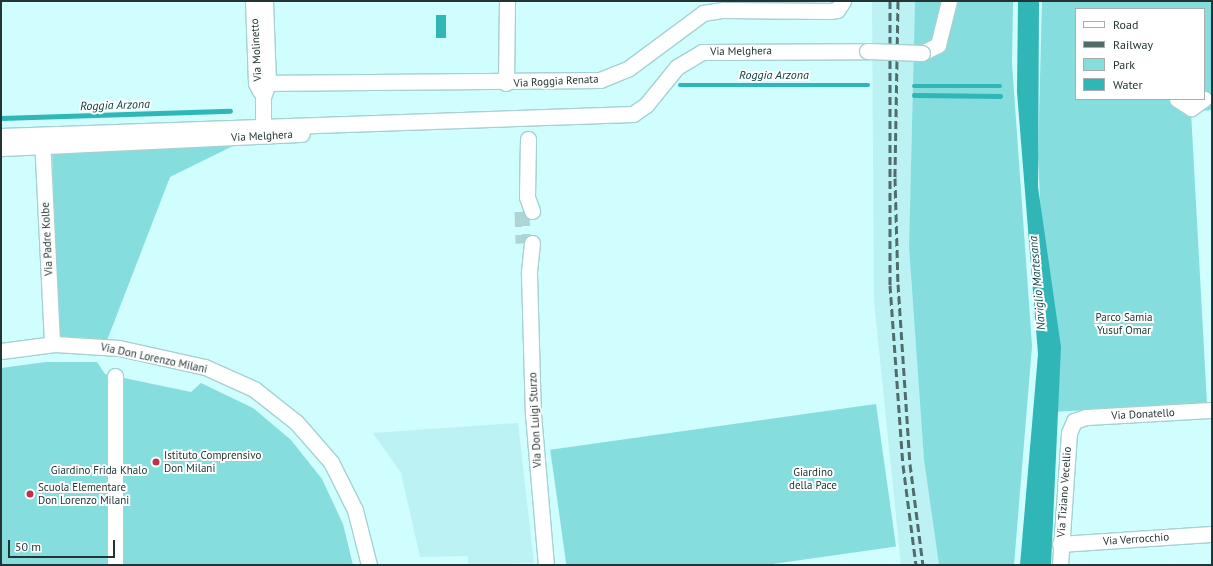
<!DOCTYPE html>
<style>
body{margin:0}
#map{position:relative;width:1213px;height:566px;overflow:hidden;background:#d0fdfe;font-family:"PT Sans",sans-serif}
div>[style]{position:absolute}
.built>*{inset:0;background:#bcf2f3}
.green>*{inset:0;background:#86ddde;transform-origin:0 0}
.water>*{inset:0;background:#31b6b8;transform-origin:0 0}
.stream>*{height:4.5px;margin:-2.25px;padding:0 2.25px;transform-origin:2.25px;border-radius:2.25px;background:#31b6b8}
.street-tunnel>*{height:15px;margin-top:-7.5px;transform-origin:0;background:repeating-linear-gradient(90deg,#add5d6 0 15px,transparent 0 23px)}
.roads{filter:drop-shadow(1px 0 #a5d1d1) drop-shadow(-1px 0 #a5d1d1) drop-shadow(0 1px #a5d1d1) drop-shadow(0 -1px #a5d1d1)}
.street>*{height:15px;margin:-7.5px;padding:0 7.5px;transform-origin:7.5px;border-radius:7.5px;background:#fff}
.rail>*{height:3px;margin-top:-1.5px;transform-origin:0;background:repeating-linear-gradient(90deg,#526b6b 0 8px,transparent 0 12px)}
.bridges{filter:drop-shadow(1px 0 #a5d1d1) drop-shadow(-1px 0 #a5d1d1) drop-shadow(0 1px #a5d1d1) drop-shadow(0 -1px #a5d1d1)}
.street-bridge>*{height:15px;margin:-7.5px;padding:0 7.5px;transform-origin:7.5px;border-radius:7.5px;background:#fff}
.dots>*{width:11px;height:11px;translate:-50% -50%;box-sizing:border-box;border:2px solid #fff;border-radius:50%}
span{translate:-50% -50%;white-space:nowrap;text-align:center;line-height:1.15;-webkit-text-stroke:4px #fff;paint-order:stroke}
.street-label{font-size:11px;color:#233434}
.park-label{font-size:11px;color:#203636}
.poi-label{font-size:11px;color:#233434}
.left{translate:0 -50%;text-align:left}
.water-label{font-size:12px;color:#003c3d;font-style:italic}
.frame{position:absolute;inset:0;border:2px solid #233434;pointer-events:none}
.legend{position:absolute;left:1075px;top:8px;width:130px;height:92px;box-sizing:border-box;background:#fff;border:1px solid #a7aeae;margin:0;padding:5px 7px;list-style:none;font-size:12px;color:#233434}
.legend li{display:flex;align-items:center;gap:8px;height:20px}
.legend b{width:20px;border:1px solid #a7aeae}
.scale{position:absolute;left:8px;top:540px;width:107px;height:18px;box-sizing:border-box;border:2px solid #233434;border-top:0;padding-left:5px;font-size:12px;line-height:14px;white-space:nowrap;color:#233434;-webkit-text-stroke:3px #fff;paint-order:stroke}
</style>
<div id="map">
<div class="built">
<div style="clip-path:polygon(872px 1px,915px 1px,909px 247px,924px 460px,939px 565px,901px 565px,874px 301px)"></div>
<div style="clip-path:polygon(518px 423px,534px 563px,468px 565px,468px 556px,420px 557px,401px 473px,373px 433px)"></div>
</div>
<div class="green">
<div style="clip-path:polygon(915px 1px,1013px 1px,1012px 63px,1032px 346px,1014px 565px,939px 565px,924px 460px,909px 247px)"></div>
<div style="clip-path:polygon(evenodd,1042px 1px,1212px 1px,1212px 110px,1191px 112px,1207px 404px,1050px 412px,1038px 156px,1042px 1px,1076px 9px,1204px 9px,1204px 99px,1076px 99px,1076px 9px)"></div>
<div style="clip-path:polygon(245px 140px,170px 177px,106px 343px,59px 342px,52px 149px)"></div>
<div style="clip-path:polygon(46px 362px,97px 362px,105px 374px,191px 392px,201px 383px,253px 408px,291px 440px,322px 479px,343px 524px,353px 565px,1px 565px,1px 368px)"></div>
<div style="left:876px;top:404px;width:144px;height:329px;rotate:82deg"></div>
</div>
<div class="water">
<div style="clip-path:polygon(1018px 1px,1039px 1px,1038px 187px,1061px 347px,1051px 565px,1020px 565px,1038px 354px,1017px 92px)"></div>
<div style="left:436px;top:15px;width:10px;height:23px"></div>
</div>
<div class="stream">
<div style="left:680px;top:85px;width:188px"></div>
<div style="left:914px;top:86px;width:86px"></div>
<div style="left:914px;top:95px;width:86px;rotate:0.7deg"></div>
<div style="left:1px;top:118px;width:229px;rotate:-1.8deg"></div>
</div>
<div class="street-tunnel">
<div style="left:522px;top:211px;width:32px;rotate:88deg"></div>
</div>
<div class="roads">
<div class="street">
<div style="left:253px;top:1px;width:82px;rotate:87.9deg"></div>
<div style="left:256px;top:83px;width:9px;rotate:63deg"></div>
<div style="left:922px;top:53px;width:18px;rotate:-27deg"></div>
<div style="left:938px;top:45px;width:45px;rotate:-76deg"></div>
<div style="left:256px;top:83px;width:344px;rotate:-0.5deg"></div>
<div style="left:600px;top:80px;width:31px;rotate:-22deg"></div>
<div style="left:629px;top:68px;width:92px;rotate:-36.6deg"></div>
<div style="left:703px;top:13px;width:20px;rotate:-9deg"></div>
<div style="left:723px;top:10px;width:107px;rotate:0.5deg"></div>
<div style="left:830px;top:11px;width:7px;rotate:-8deg"></div>
<div style="left:837px;top:10px;width:11px;rotate:-56deg"></div>
<div style="left:506px;top:83px;width:82px;rotate:-89.3deg"></div>
<div style="left:1177px;top:99px;width:17px;rotate:33deg"></div>
<div style="left:1191px;top:108px;width:16px;rotate:-35deg"></div>
<div style="left:263px;top:135px;width:38px;rotate:-90deg"></div>
<div style="left:263px;top:97px;width:15px;rotate:-70deg"></div>
<div style="left:268px;top:83px;width:82px;rotate:-92.1deg"></div>
<div style="left:1px;top:136px;width:632px;rotate:-1.99deg"></div>
<div style="left:633px;top:114px;width:16px;rotate:-35deg"></div>
<div style="left:646px;top:105px;width:49px;rotate:-50.8deg"></div>
<div style="left:677px;top:67px;width:29px;rotate:-31deg"></div>
<div style="left:702px;top:52px;width:165px;rotate:-0.3deg"></div>
<div style="left:42px;top:138px;width:206px;rotate:87.2deg"></div>
<div style="left:528px;top:139px;width:58px;rotate:91deg"></div>
<div style="left:527px;top:197px;width:15px;rotate:70deg"></div>
<div style="left:1px;top:148px;width:301px;rotate:-2.7deg"></div>
<div style="left:532px;top:243px;width:31px;rotate:96deg"></div>
<div style="left:529px;top:274px;width:140px;rotate:88.4deg"></div>
<div style="left:533px;top:414px;width:152px;rotate:85.1deg"></div>
<div style="left:1px;top:351px;width:54px;rotate:-7.4deg"></div>
<div style="left:55px;top:344px;width:64px;rotate:3.6deg"></div>
<div style="left:119px;top:348px;width:88px;rotate:12.5deg"></div>
<div style="left:205px;top:367px;width:54px;rotate:24.2deg"></div>
<div style="left:254px;top:389px;width:53px;rotate:38.2deg"></div>
<div style="left:296px;top:422px;width:53px;rotate:48.8deg"></div>
<div style="left:331px;top:462px;width:54px;rotate:63.4deg"></div>
<div style="left:355px;top:510px;width:57px;rotate:75.7deg"></div>
<div style="left:1060px;top:544px;width:152px;rotate:-3.8deg"></div>
<div style="left:115px;top:565px;width:189px;rotate:-90deg"></div>
<div style="left:1060px;top:565px;width:132px;rotate:-86.1deg"></div>
<div style="left:1069px;top:433px;width:13px;rotate:-67deg"></div>
<div style="left:1074px;top:421px;width:13px;rotate:-18deg"></div>
<div style="left:1086px;top:417px;width:126px;rotate:-3.2deg"></div>
</div>
</div>
<div class="rail">
<div style="left:890px;top:1px;width:284px;rotate:90deg"></div>
<div style="left:890px;top:285px;width:180px;rotate:85.9deg"></div>
<div style="left:903px;top:465px;width:101px;rotate:82.6deg"></div>
<div style="left:898px;top:1px;width:177px;rotate:91deg"></div>
<div style="left:895px;top:178px;width:106px;rotate:88.4deg"></div>
<div style="left:898px;top:284px;width:180px;rotate:86.2deg"></div>
<div style="left:910px;top:464px;width:102px;rotate:82.7deg"></div>
</div>
<div class="bridges">
<div class="street-bridge">
<div style="left:867px;top:51px;width:55px;rotate:2.1deg"></div>
</div>
</div>
<div class="dots">
<div style="left:156px;top:462px;background:#c13048"></div>
<div style="left:30px;top:494px;background:#c13048"></div>
</div>
<div class="street-label">
<span style="left:256px;top:50px;rotate:-93deg">Via Molinetto</span>
<span style="left:741px;top:51px;rotate:-1deg">Via Melghera</span>
<span style="left:556px;top:81px;rotate:-3deg">Via Roggia Renata</span>
<span style="left:262px;top:136px;rotate:-3deg">Via Melghera</span>
<span style="left:47px;top:239px;rotate:-93deg">Via Padre Kolbe</span>
<span style="left:154px;top:358px;rotate:12deg">Via Don Lorenzo Milani</span>
<span style="left:1143px;top:414px;rotate:-3deg">Via Donatello</span>
<span style="left:535px;top:420px;rotate:-93deg">Via Don Luigi Sturzo</span>
<span style="left:1064px;top:492px;rotate:-86deg">Via Tiziano Vecellio</span>
<span style="left:1136px;top:539px;rotate:-4deg">Via Verrocchio</span>
</div>
<div class="park-label">
<span style="left:1124px;top:324px">Parco Samia<br>Yusuf Omar</span>
<span style="left:99px;top:470px">Giardino Frida Khalo</span>
<span style="left:813px;top:479px">Giardino<br>della Pace</span>
</div>
<div class="poi-label">
<span class="left" style="left:164px;top:462px">Istituto Comprensivo<br>Don Milani</span>
<span class="left" style="left:38px;top:494px">Scuola Elementare<br>Don Lorenzo Milani</span>
</div>
<div class="water-label">
<span style="left:774px;top:75px">Roggia Arzona</span>
<span style="left:115px;top:105px;rotate:-2deg">Roggia Arzona</span>
<span style="left:1037px;top:283px;rotate:-95deg">Naviglio Martesana</span>
</div>
<div class="frame"></div>
<ul class="legend">
<li><b style="height:5px;background:#fff"></b>Road</li>
<li><b style="height:5px;background:#526b6b"></b>Railway</li>
<li><b style="height:11px;background:#86ddde"></b>Park</li>
<li><b style="height:11px;background:#31b6b8"></b>Water</li>
</ul>
<div class="scale">50 m</div>
</div>
